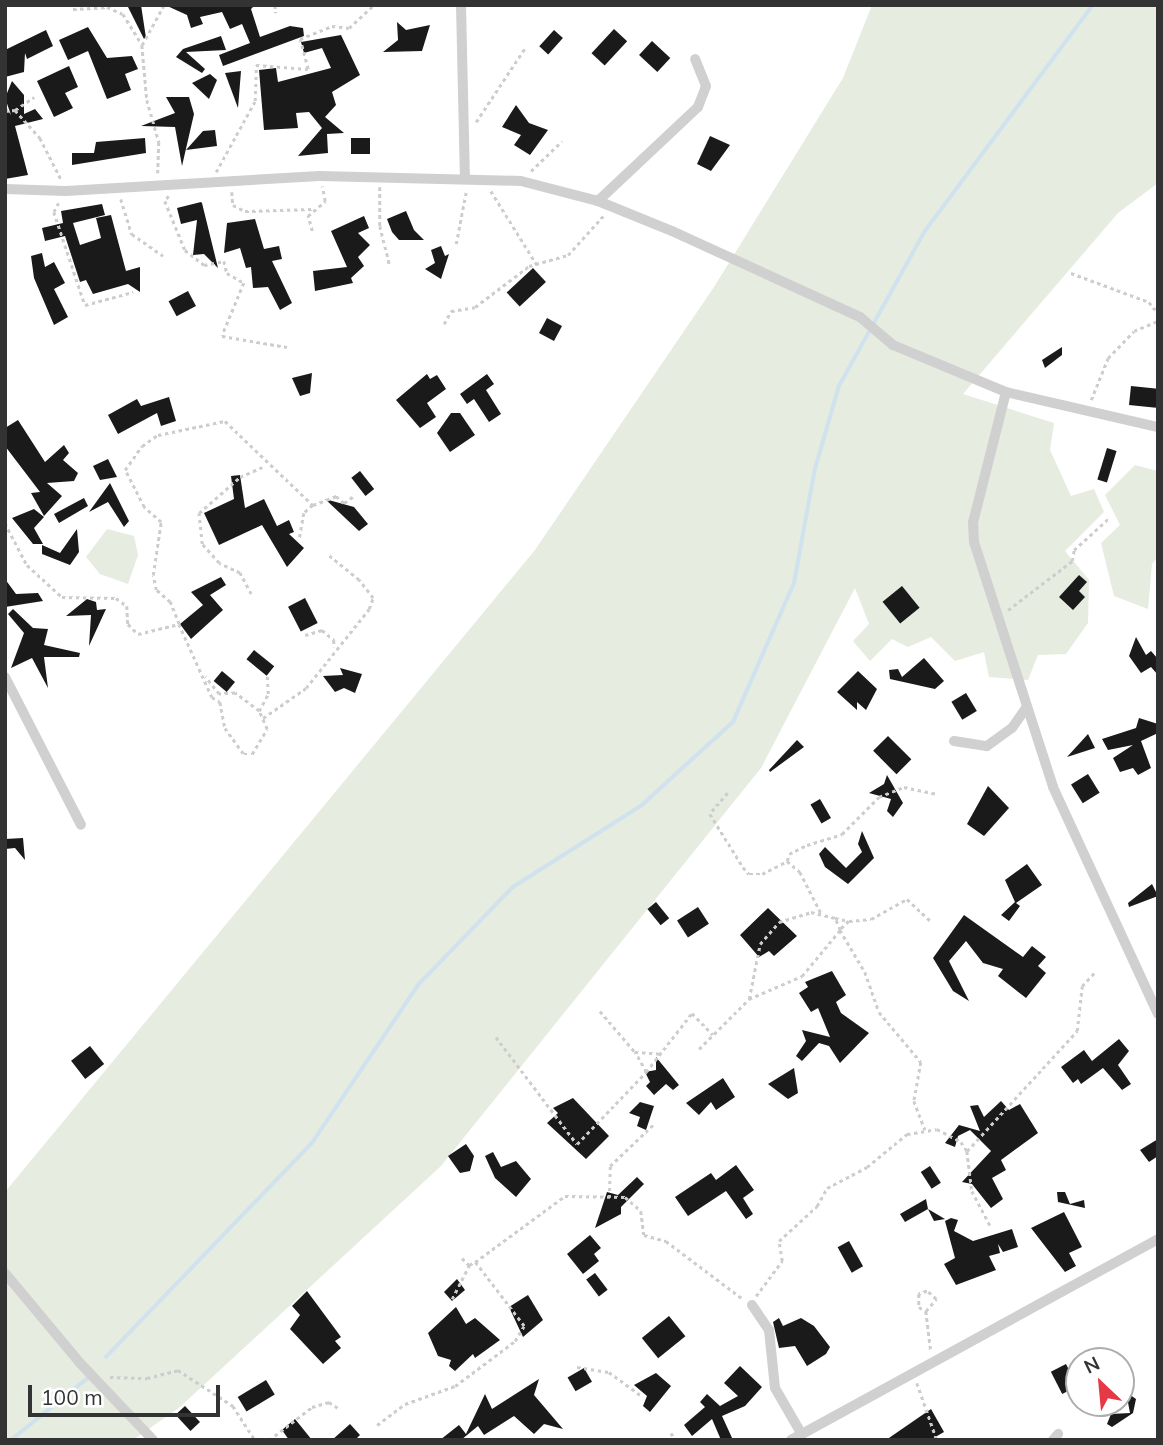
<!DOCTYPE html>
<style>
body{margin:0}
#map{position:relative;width:1163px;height:1445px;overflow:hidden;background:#fff;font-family:Mulish,sans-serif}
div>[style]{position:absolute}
.green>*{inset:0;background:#e6ecdf}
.stream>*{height:3.5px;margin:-1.75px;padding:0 1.75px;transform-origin:1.75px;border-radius:1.75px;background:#cfe2ee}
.building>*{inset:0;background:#1a1a1a;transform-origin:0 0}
.path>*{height:2.5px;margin-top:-1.25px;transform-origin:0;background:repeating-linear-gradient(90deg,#cdcdcd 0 3.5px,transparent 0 7px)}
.minor>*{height:10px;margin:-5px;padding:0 5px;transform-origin:5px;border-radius:5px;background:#d0d0d0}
span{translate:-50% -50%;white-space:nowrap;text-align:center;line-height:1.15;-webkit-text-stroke:7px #fff;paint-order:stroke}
.frame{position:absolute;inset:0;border:7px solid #333;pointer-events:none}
.north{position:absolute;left:1065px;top:1347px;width:70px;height:70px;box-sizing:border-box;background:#fff;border:2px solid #adadad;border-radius:50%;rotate:334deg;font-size:19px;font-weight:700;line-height:28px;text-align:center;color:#333}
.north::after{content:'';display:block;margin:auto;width:24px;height:32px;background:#e63946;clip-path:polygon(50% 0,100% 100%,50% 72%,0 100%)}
.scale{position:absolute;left:28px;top:1385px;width:192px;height:32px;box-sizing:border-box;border:4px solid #333;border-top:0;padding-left:9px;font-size:21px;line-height:24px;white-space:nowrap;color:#333;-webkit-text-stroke:5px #fff;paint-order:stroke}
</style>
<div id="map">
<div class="green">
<div style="clip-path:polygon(872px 5px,1158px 5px,1158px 183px,1118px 213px,963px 394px,1054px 423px,1050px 450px,1071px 496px,1094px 489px,1104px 512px,1065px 551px,1089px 580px,1088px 623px,1066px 654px,1038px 655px,1028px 680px,989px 677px,984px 652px,955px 661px,931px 637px,908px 647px,892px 639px,870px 661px,853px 641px,869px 624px,855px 588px,761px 768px,441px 1166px,180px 1407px,133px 1440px,5px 1440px,5px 1192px,535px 550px,714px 287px,843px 78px)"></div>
<div style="clip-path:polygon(1135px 465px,1158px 471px,1158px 557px,1152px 564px,1148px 609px,1114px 596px,1101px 543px,1120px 525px,1105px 495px)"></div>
<div style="clip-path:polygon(107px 529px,134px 536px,138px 555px,128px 584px,100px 574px,86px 557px)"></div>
</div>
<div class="stream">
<div style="left:106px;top:1357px;width:297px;rotate:-46.1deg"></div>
<div style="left:312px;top:1143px;width:192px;rotate:-56.1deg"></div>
<div style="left:419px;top:984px;width:135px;rotate:-45.9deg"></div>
<div style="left:513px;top:887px;width:153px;rotate:-32.4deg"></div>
<div style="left:642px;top:805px;width:123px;rotate:-42.4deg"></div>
<div style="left:733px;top:722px;width:152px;rotate:-66.3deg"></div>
<div style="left:794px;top:583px;width:116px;rotate:-79.6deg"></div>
<div style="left:815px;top:469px;width:86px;rotate:-73.9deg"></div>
<div style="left:839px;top:386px;width:177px;rotate:-61deg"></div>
<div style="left:925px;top:231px;width:282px;rotate:-53.4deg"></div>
<div style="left:11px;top:1440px;width:100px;rotate:-38.9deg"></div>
</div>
<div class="building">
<div style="clip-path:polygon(127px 5px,141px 5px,146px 38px,144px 39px)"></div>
<div style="clip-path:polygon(165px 5px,255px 5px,251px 9px,260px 37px,290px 26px,303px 28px,304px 36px,223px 66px,219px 55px,250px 43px,242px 24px,230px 29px,222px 12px,200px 17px,203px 24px,191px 28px,187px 15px)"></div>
<div style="clip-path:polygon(397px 22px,406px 30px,430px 25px,422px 51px,383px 52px,398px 40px)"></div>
<div style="clip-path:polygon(88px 27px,107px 58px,132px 56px,138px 69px,125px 74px,131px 90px,107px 99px,88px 51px,68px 60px,59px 40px)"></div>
<div style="left:614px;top:29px;width:18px;height:33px;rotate:43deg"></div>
<div style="clip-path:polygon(46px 30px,53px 46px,27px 59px,25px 53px,24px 72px,5px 77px,5px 50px)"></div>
<div style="left:554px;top:30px;width:12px;height:22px;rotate:42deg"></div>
<div style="clip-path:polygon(341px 35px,360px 75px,332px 92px,336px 105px,325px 117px,344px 133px,327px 134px,328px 153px,298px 156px,322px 128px,309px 112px,296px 113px,298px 128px,264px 130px,259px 70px,276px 68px,278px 82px,331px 68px,322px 48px,304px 53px,301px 42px)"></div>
<div style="clip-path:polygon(221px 36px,226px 50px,186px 52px,205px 69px,202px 73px,176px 57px,183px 49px)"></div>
<div style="left:652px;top:41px;width:25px;height:19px;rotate:43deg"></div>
<div style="clip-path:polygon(69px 66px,78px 87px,65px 93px,73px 108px,54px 117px,37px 81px)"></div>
<div style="clip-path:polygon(241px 71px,238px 108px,225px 73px)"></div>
<div style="clip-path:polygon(210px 74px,217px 80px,209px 99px,192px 83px)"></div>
<div style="clip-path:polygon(12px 81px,24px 95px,24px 114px,35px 109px,43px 119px,15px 126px,28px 175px,5px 179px,5px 106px,11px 115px,5px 98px)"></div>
<div style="clip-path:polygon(166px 97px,189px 97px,194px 114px,182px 166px,175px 127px,141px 126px,175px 113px)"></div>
<div style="clip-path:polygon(516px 105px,529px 123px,548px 130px,530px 155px,514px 145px,521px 135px,502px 127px)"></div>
<div style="clip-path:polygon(215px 130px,217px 146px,186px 150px,203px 131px)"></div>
<div style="clip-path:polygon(710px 136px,730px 145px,711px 171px,697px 164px)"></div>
<div style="clip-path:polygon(145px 138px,146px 153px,72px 165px,72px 153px,94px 153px,96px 142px)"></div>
<div style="left:370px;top:138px;width:16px;height:19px;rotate:90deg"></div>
<div style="clip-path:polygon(201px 202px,202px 203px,218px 268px,204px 254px,193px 255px,197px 220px,181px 224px,177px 208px)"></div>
<div style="clip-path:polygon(102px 204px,105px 215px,73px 223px,80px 245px,101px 238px,96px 218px,111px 215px,126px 271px,140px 267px,140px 292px,128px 284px,93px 294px,86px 280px,80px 282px,65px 236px,45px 241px,42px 228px,63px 223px,61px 211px)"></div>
<div style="clip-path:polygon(406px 211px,414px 230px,424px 240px,399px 240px,392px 232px,387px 219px)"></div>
<div style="clip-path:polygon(364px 216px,369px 228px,358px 233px,370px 245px,358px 257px,364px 266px,351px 278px,353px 283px,315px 291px,313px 271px,347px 267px,331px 231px)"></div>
<div style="clip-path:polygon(255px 219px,264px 249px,279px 246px,282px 259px,272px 261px,292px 303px,280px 310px,268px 287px,253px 288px,251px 267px,246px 268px,240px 248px,224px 253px,227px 223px)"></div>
<div style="clip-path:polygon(441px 246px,445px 256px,449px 254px,441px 279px,425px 269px,435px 263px,431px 250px)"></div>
<div style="clip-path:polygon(42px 253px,45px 267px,54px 262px,65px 283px,54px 289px,68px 317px,54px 325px,34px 278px,31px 256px)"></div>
<div style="left:533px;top:268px;width:19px;height:36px;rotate:47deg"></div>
<div style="left:188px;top:291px;width:17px;height:22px;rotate:62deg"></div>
<div style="left:547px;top:318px;width:17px;height:17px;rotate:28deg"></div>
<div style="clip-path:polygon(1062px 347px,1062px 355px,1045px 368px,1042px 360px)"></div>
<div style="clip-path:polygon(312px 373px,310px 393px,300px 396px,292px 378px)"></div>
<div style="clip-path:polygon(427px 374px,430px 379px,437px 375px,446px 389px,427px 403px,436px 417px,420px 428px,396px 400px)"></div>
<div style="clip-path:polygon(487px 374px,494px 384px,486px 390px,501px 414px,489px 422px,474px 399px,467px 404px,460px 394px)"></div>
<div style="left:1131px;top:386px;width:27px;height:19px;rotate:6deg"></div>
<div style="clip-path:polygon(169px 397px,176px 421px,161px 426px,157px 413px,118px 434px,108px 415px,137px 399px,141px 406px)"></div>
<div style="clip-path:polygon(451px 413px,460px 413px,475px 435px,450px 452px,437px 433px)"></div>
<div style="clip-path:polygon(18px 420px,45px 462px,64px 445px,69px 453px,63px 460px,78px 473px,74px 481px,47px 483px,62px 496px,44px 516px,31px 493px,40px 492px,5px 446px,5px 428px)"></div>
<div style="left:1107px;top:448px;width:10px;height:33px;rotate:17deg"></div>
<div style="clip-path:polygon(108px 459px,117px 477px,100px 480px,93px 466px)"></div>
<div style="left:360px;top:471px;width:23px;height:11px;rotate:52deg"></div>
<div style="clip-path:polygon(240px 475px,245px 508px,264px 499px,277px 526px,289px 520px,294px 532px,289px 534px,304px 548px,287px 567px,262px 525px,219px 545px,204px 513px,234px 499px,231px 476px)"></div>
<div style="clip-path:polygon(110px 483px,129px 521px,124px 527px,108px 502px,89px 512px)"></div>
<div style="clip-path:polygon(84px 498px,88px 506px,59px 523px,54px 514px)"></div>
<div style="clip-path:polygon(325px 499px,354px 507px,368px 524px,359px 531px)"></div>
<div style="clip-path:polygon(34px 509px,44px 517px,34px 528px,43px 544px,33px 544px,12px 518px)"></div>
<div style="clip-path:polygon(77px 529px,79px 552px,70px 565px,42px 554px,42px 545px,60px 553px)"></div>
<div style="clip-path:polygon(1079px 575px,1087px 582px,1079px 591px,1085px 597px,1073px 610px,1059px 597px)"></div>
<div style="clip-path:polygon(221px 577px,226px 585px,210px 595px,223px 610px,191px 639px,180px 624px,203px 605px,191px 592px)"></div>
<div style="clip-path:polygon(5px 579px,16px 594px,38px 593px,43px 601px,5px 607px)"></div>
<div style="left:902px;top:586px;width:28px;height:25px;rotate:51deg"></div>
<div style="left:305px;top:598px;width:28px;height:19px;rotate:63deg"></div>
<div style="clip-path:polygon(87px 599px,96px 602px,97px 610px,106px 609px,89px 646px,91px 615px,66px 616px)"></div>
<div style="clip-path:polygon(13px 609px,33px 628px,48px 629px,44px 645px,80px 653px,79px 657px,44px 657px,48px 688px,32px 658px,11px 668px,24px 633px,8px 614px)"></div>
<div style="clip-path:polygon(1136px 637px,1146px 655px,1151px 651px,1158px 659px,1158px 675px,1151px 667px,1141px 673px,1129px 656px)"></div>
<div style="left:254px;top:650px;width:26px;height:12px;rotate:39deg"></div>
<div style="clip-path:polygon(924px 658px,944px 681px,935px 689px,890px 679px,889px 670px,898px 669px,902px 677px)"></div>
<div style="clip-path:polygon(340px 668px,362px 674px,355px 693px,344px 688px,335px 692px,323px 676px,343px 675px)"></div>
<div style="left:222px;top:671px;width:17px;height:13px;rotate:40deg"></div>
<div style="clip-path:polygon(858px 671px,877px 689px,866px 710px,857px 702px,857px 710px,837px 692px)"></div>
<div style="left:966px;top:693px;width:21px;height:17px;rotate:59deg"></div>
<div style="clip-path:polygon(1139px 718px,1158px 724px,1158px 733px,1141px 741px,1151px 768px,1138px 775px,1133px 768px,1120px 772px,1113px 758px,1133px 745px,1108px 750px,1102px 739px,1136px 728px)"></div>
<div style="clip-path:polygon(1088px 734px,1095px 748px,1067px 757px)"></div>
<div style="left:888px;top:736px;width:33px;height:21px;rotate:45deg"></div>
<div style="clip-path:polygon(797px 740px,804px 747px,770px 772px,769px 770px)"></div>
<div style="left:1088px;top:774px;width:22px;height:20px;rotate:58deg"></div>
<div style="clip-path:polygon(887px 775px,903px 803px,893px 817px,887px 811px,891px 799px,869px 793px,884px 784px)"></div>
<div style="clip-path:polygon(988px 786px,1009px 808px,984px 836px,967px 824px)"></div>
<div style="left:820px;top:799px;width:22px;height:11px;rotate:60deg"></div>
<div style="clip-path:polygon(862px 831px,874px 858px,848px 884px,825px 867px,819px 854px,825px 847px,846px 868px,862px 852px,858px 844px)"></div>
<div style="clip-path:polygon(23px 838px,25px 860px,15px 848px,5px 849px,5px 839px)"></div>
<div style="clip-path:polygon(1027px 864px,1042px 885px,1016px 903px,1020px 906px,1009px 921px,1001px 915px,1015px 902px,1005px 880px)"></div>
<div style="clip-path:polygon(1152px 884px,1158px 896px,1129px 907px,1128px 903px)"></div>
<div style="left:656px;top:902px;width:21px;height:11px;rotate:51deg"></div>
<div style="left:698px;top:907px;width:20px;height:25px;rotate:57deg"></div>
<div style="clip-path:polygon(768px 908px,797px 936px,774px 956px,769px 951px,759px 957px,740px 935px)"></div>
<div style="clip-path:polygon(964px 915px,1023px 957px,1032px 946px,1046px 957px,1038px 966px,1046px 973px,1026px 998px,998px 976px,1003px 969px,983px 963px,966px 941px,949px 961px,969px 1001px,953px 991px,933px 958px)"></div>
<div style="clip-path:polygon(832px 971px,846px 995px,836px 1002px,841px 1013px,869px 1033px,840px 1063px,829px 1046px,819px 1043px,802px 1061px,796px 1056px,806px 1041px,802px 1030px,830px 1037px,818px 1008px,811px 1012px,799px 993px,808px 987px,805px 982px)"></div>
<div style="clip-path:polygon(1119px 1039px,1129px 1051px,1118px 1065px,1131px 1084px,1122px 1090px,1103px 1068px,1081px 1084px,1078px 1079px,1073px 1083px,1061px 1067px,1084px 1050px,1092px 1061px)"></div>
<div style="left:90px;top:1046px;width:23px;height:24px;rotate:52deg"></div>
<div style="clip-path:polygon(656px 1057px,679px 1085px,673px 1090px,666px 1084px,654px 1095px,646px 1086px,650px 1082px,645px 1072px,656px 1070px)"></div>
<div style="clip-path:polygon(794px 1068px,798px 1093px,788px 1099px,768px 1084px)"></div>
<div style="clip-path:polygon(723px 1078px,735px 1097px,716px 1110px,711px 1102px,699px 1115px,686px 1103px)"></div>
<div style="clip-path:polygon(573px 1098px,609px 1136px,586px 1159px,547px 1123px,558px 1113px,553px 1108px)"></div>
<div style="clip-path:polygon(1001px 1101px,1009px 1110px,1020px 1104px,1038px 1133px,1001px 1160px,1006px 1170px,992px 1178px,1003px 1199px,991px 1208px,972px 1184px,962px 1182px,991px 1151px,970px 1130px,958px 1136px,955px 1147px,945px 1143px,959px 1125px,980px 1131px,970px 1106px,978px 1105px,984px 1117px)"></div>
<div style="clip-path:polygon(640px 1102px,654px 1106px,646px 1130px,637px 1126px,640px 1117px,629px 1113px)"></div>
<div style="clip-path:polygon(1158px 1139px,1158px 1156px,1149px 1162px,1140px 1150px)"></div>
<div style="clip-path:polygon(466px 1144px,474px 1156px,470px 1171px,460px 1173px,448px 1156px)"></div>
<div style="clip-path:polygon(493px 1152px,501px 1167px,516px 1161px,531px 1179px,516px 1197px,495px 1178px,485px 1156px)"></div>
<div style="clip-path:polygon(736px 1165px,754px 1190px,743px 1198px,753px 1214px,746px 1219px,726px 1191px,688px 1216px,675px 1197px,711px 1173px,716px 1180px)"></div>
<div style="left:930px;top:1166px;width:20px;height:11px;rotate:57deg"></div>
<div style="clip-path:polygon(637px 1177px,644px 1184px,621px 1207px,621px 1214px,595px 1228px,607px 1192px,618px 1195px)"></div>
<div style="clip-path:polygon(1057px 1192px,1065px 1192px,1070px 1204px,1084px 1200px,1085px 1208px,1058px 1202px)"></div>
<div style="clip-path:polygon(926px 1199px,928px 1209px,945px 1219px,934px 1221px,928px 1209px,905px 1222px,900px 1214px)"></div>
<div style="clip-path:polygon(1064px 1212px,1082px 1247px,1069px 1253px,1076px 1266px,1065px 1272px,1031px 1228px)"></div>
<div style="clip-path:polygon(951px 1218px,958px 1220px,954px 1231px,973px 1241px,1012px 1229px,1018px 1247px,1003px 1252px,998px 1244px,1000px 1253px,989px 1256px,996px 1270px,956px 1285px,944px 1264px,955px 1258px,945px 1221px)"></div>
<div style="clip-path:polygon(590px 1235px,601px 1248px,594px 1254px,599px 1261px,583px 1274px,567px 1254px)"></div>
<div style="left:849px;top:1241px;width:29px;height:13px;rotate:61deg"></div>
<div style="left:595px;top:1273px;width:21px;height:11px;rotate:53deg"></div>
<div style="clip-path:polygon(457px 1279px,465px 1290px,452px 1301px,444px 1292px)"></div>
<div style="clip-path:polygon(307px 1291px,341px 1337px,335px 1341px,341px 1348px,323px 1364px,290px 1329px,300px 1315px,292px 1306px)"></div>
<div style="clip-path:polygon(528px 1295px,543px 1320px,523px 1337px,509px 1307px)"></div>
<div style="clip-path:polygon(456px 1307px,466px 1324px,475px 1318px,500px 1340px,475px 1358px,473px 1354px,455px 1371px,449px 1366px,451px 1360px,438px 1356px,428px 1333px)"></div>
<div style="left:669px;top:1316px;width:26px;height:35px;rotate:51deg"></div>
<div style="clip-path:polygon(779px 1318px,783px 1326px,801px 1318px,814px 1326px,830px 1347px,826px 1354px,807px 1366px,795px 1346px,779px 1348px,773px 1322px)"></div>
<div style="left:1066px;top:1364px;width:25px;height:17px;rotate:63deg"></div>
<div style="clip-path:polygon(740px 1366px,762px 1387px,745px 1406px,722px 1416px,733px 1440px,721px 1440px,712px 1419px,692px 1436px,684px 1425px,705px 1407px,700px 1402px,707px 1394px,720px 1406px,738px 1396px,724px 1383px)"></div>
<div style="left:584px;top:1368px;width:16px;height:19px;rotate:60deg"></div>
<div style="clip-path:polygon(656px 1373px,671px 1386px,650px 1412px,643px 1406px,647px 1396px,634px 1385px)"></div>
<div style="clip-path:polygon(539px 1379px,534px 1395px,563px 1429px,544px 1424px,534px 1434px,514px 1416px,484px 1435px,478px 1426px,461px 1440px,440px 1440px,459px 1425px,466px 1434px,485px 1394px,492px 1409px)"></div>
<div style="left:266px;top:1380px;width:17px;height:33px;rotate:59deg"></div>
<div style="clip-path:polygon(1126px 1392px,1136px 1399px,1133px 1413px,1112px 1427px,1107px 1424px,1111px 1414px,1130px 1413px)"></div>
<div style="left:185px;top:1406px;width:22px;height:13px;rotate:47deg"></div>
<div style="clip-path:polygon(931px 1409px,944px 1432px,930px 1440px,886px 1440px)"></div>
<div style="clip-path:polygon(295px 1419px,312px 1440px,289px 1440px,282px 1430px)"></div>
<div style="clip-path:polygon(350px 1424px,360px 1435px,355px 1440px,332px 1440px)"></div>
</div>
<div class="path">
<div style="left:275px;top:5px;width:8px;rotate:83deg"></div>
<div style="left:73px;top:9px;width:34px;rotate:-3deg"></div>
<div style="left:107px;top:7px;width:17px;rotate:24deg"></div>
<div style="left:123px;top:14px;width:36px;rotate:58deg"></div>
<div style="left:142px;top:45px;width:55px;rotate:84.8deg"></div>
<div style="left:147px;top:100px;width:44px;rotate:74.1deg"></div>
<div style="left:159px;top:142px;width:31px;rotate:92deg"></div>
<div style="left:142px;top:45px;width:46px;rotate:-61.2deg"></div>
<div style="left:15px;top:110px;width:23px;rotate:-34deg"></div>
<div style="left:5px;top:111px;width:10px;rotate:-6deg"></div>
<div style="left:15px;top:110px;width:38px;rotate:48deg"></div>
<div style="left:40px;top:138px;width:48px;rotate:62.9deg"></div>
<div style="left:476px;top:122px;width:89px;rotate:-56.5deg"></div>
<div style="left:531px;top:171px;width:43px;rotate:-44.1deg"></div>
<div style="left:216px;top:172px;width:81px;rotate:-61.2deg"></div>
<div style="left:255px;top:101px;width:36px;rotate:-88deg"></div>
<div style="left:256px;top:65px;width:52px;rotate:4.4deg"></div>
<div style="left:308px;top:69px;width:31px;rotate:-105deg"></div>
<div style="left:300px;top:39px;width:35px;rotate:-22deg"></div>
<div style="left:332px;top:26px;width:17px;rotate:7deg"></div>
<div style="left:349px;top:28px;width:34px;rotate:-43deg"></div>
<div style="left:380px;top:187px;width:39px;rotate:90deg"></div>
<div style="left:380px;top:226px;width:41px;rotate:76deg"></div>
<div style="left:491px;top:191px;width:87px;rotate:58.1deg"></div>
<div style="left:232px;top:192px;width:13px;rotate:86deg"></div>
<div style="left:233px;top:205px;width:13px;rotate:27deg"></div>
<div style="left:245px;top:211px;width:67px;rotate:-1.7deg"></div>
<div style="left:169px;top:196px;width:6px;rotate:129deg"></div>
<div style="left:165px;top:201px;width:53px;rotate:67.8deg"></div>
<div style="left:185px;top:250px;width:24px;rotate:38deg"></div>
<div style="left:204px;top:265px;width:20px;rotate:-11deg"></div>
<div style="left:224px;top:261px;width:12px;rotate:76deg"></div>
<div style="left:227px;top:273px;width:20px;rotate:30deg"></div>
<div style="left:244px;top:283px;width:57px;rotate:112.5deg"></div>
<div style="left:222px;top:336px;width:66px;rotate:9.6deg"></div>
<div style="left:121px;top:199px;width:37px;rotate:73deg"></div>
<div style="left:132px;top:234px;width:38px;rotate:35deg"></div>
<div style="left:59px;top:203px;width:10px;rotate:119deg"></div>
<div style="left:54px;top:212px;width:98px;rotate:71.6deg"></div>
<div style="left:85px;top:305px;width:50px;rotate:-15.2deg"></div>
<div style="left:312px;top:231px;width:16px;rotate:-105deg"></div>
<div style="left:308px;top:216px;width:23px;rotate:-41deg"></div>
<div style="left:325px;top:201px;width:15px;rotate:-101deg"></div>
<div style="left:456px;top:244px;width:53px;rotate:-79.1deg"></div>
<div style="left:1071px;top:273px;width:83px;rotate:20.4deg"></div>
<div style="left:1149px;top:302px;width:14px;rotate:51deg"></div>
<div style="left:444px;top:324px;width:15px;rotate:-62deg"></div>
<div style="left:451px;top:311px;width:24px;rotate:-9deg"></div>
<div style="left:475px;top:307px;width:68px;rotate:-37.2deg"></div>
<div style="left:529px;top:266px;width:41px;rotate:-15.8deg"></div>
<div style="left:568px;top:255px;width:54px;rotate:-48deg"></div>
<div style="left:1091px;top:400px;width:45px;rotate:-68deg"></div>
<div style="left:1108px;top:358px;width:37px;rotate:-46deg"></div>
<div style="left:1134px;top:331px;width:26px;rotate:-23deg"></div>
<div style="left:313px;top:505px;width:25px;rotate:-21deg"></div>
<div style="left:336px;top:496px;width:11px;rotate:41deg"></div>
<div style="left:344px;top:503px;width:14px;rotate:-36deg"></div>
<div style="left:5px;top:523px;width:47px;rotate:62.4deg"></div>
<div style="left:27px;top:565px;width:47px;rotate:42.4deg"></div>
<div style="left:62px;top:597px;width:54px;rotate:1.1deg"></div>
<div style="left:116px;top:598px;width:14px;rotate:36deg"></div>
<div style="left:127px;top:606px;width:18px;rotate:87deg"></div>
<div style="left:128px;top:624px;width:14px;rotate:45deg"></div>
<div style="left:138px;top:634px;width:42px;rotate:-13.7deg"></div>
<div style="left:179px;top:624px;width:80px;rotate:65.7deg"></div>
<div style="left:212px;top:697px;width:9px;rotate:32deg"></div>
<div style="left:220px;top:702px;width:26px;rotate:79deg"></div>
<div style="left:225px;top:728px;width:32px;rotate:54deg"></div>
<div style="left:244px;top:754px;width:8px"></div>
<div style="left:252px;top:754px;width:29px;rotate:-59deg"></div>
<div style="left:267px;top:729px;width:20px;rotate:-114deg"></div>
<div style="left:259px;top:711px;width:30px;rotate:-143deg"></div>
<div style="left:235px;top:693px;width:16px;rotate:176deg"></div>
<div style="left:219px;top:694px;width:22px;rotate:-129deg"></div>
<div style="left:251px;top:594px;width:24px;rotate:-118deg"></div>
<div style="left:240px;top:573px;width:23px;rotate:-155deg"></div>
<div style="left:219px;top:563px;width:25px;rotate:-132deg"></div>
<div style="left:202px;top:544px;width:31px;rotate:-96deg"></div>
<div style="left:199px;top:513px;width:55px;rotate:-41.3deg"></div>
<div style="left:240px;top:477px;width:27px;rotate:-24deg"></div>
<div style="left:1008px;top:610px;width:81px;rotate:-37.4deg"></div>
<div style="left:1072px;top:561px;width:11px;rotate:-80deg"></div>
<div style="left:1074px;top:550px;width:47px;rotate:-42.4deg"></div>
<div style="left:179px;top:624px;width:24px;rotate:-112deg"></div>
<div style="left:170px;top:602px;width:18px;rotate:-139deg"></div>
<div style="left:156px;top:590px;width:15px;rotate:-101deg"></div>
<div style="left:153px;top:575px;width:54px;rotate:-81.4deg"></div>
<div style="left:161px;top:522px;width:23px;rotate:-139deg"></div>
<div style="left:144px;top:507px;width:42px;rotate:-117.2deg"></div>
<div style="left:125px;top:470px;width:29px;rotate:-55deg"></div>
<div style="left:142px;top:446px;width:19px;rotate:-35deg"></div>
<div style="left:158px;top:435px;width:68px;rotate:-11.8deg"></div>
<div style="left:225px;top:421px;width:122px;rotate:43.7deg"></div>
<div style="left:313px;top:505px;width:12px;rotate:138deg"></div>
<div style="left:304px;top:513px;width:28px;rotate:100deg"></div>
<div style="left:305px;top:635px;width:18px;rotate:-16deg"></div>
<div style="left:322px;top:630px;width:16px;rotate:40deg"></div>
<div style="left:334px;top:640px;width:7px;rotate:90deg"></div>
<div style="left:259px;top:711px;width:19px;rotate:-62deg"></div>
<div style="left:268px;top:694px;width:19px;rotate:-93deg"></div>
<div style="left:263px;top:718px;width:52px;rotate:-34.9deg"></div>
<div style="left:306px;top:688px;width:101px;rotate:-51.4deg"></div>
<div style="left:369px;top:609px;width:12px;rotate:-70deg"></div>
<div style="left:373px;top:598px;width:23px;rotate:-128deg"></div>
<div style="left:359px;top:580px;width:40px;rotate:-141deg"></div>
<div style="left:728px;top:793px;width:28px;rotate:131deg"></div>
<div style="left:710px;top:814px;width:62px;rotate:58.1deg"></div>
<div style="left:743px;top:867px;width:9px;rotate:49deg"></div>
<div style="left:749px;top:874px;width:13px"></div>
<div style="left:762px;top:874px;width:28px;rotate:-27deg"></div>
<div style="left:787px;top:861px;width:17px;rotate:40deg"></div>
<div style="left:800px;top:872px;width:48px;rotate:62.9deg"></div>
<div style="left:787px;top:861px;width:7px;rotate:-74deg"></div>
<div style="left:789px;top:854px;width:20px;rotate:-27deg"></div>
<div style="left:807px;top:845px;width:37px;rotate:-17deg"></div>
<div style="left:842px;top:834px;width:52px;rotate:-45deg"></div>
<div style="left:879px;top:797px;width:27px;rotate:-22deg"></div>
<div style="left:904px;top:787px;width:34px;rotate:12deg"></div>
<div style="left:849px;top:921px;width:22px;rotate:-5deg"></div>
<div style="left:871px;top:919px;width:41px;rotate:-29.1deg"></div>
<div style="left:907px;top:899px;width:34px;rotate:43deg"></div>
<div style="left:749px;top:999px;width:56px;rotate:-78.7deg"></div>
<div style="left:760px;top:944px;width:29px;rotate:-49deg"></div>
<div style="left:779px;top:922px;width:34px;rotate:-17deg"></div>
<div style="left:811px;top:912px;width:25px;rotate:14deg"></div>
<div style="left:600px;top:1011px;width:54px;rotate:49.5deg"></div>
<div style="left:635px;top:1052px;width:26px;rotate:4deg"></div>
<div style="left:496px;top:1037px;width:134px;rotate:52.9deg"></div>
<div style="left:577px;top:1144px;width:100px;rotate:-46.2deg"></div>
<div style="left:646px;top:1072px;width:23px;rotate:-119deg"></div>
<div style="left:699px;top:1049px;width:71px;rotate:-45deg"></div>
<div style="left:749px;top:999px;width:58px;rotate:-23.5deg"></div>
<div style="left:802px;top:976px;width:60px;rotate:-50.4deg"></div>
<div style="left:840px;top:930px;width:13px;rotate:-113deg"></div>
<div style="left:835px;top:918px;width:14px;rotate:12deg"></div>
<div style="left:849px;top:921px;width:13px;rotate:135deg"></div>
<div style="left:840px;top:930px;width:49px;rotate:59.2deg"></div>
<div style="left:865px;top:972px;width:42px;rotate:70.7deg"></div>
<div style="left:879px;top:1012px;width:65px;rotate:50deg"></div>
<div style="left:921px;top:1062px;width:40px;rotate:100deg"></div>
<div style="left:914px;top:1101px;width:31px;rotate:69deg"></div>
<div style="left:646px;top:1072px;width:75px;rotate:-52.1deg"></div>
<div style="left:692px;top:1013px;width:30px;rotate:46deg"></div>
<div style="left:967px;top:1151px;width:163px;rotate:-47.5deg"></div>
<div style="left:1077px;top:1031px;width:45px;rotate:-83.7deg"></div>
<div style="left:1082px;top:986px;width:18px;rotate:-47deg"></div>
<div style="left:609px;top:1198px;width:32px;rotate:-88deg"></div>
<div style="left:610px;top:1166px;width:61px;rotate:-43.7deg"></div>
<div style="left:462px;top:1258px;width:10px;rotate:45deg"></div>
<div style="left:469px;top:1265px;width:7px;rotate:-27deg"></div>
<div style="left:756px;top:1296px;width:44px;rotate:-53.4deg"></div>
<div style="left:782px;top:1261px;width:20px;rotate:-99deg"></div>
<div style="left:779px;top:1241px;width:52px;rotate:-42.6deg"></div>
<div style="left:817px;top:1206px;width:21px;rotate:-61deg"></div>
<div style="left:827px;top:1188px;width:45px;rotate:-27.7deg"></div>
<div style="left:867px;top:1167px;width:52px;rotate:-39.5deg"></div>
<div style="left:907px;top:1134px;width:30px;rotate:-9deg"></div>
<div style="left:937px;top:1129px;width:27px;rotate:28deg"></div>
<div style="left:961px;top:1142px;width:11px;rotate:56deg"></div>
<div style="left:967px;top:1151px;width:40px;rotate:82.9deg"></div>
<div style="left:972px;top:1191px;width:41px;rotate:62.2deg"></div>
<div style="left:452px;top:1299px;width:38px;rotate:-63deg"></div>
<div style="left:926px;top:1311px;width:16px;rotate:-50deg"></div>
<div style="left:936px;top:1299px;width:12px;rotate:-138deg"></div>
<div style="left:927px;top:1291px;width:9px;rotate:159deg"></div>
<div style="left:919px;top:1294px;width:13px;rotate:90deg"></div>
<div style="left:919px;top:1307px;width:8px;rotate:30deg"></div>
<div style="left:926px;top:1311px;width:41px;rotate:83deg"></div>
<div style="left:577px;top:1367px;width:32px;rotate:9deg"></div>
<div style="left:609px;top:1372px;width:42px;rotate:36.3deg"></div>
<div style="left:110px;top:1377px;width:37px;rotate:2deg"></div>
<div style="left:147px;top:1378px;width:32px;rotate:-14deg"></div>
<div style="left:178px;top:1370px;width:66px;rotate:33.2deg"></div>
<div style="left:233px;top:1406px;width:40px;rotate:57.1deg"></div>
<div style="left:917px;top:1383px;width:60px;rotate:70.7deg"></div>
<div style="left:377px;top:1425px;width:35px;rotate:-37deg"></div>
<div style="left:405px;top:1404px;width:53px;rotate:-19.8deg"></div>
<div style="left:455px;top:1386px;width:75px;rotate:-36.9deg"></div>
<div style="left:515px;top:1341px;width:17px;rotate:-59deg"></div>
<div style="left:524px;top:1326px;width:81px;rotate:-127.4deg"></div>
<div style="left:475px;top:1262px;width:112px;rotate:-36.3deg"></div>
<div style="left:565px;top:1196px;width:60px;rotate:1deg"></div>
<div style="left:625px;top:1197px;width:21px;rotate:41deg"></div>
<div style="left:641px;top:1211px;width:24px;rotate:83deg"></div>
<div style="left:644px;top:1235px;width:23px;rotate:15deg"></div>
<div style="left:666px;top:1241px;width:96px;rotate:37deg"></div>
<div style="left:671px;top:1433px;width:9px;rotate:54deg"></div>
<div style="left:269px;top:1440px;width:54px;rotate:-37.5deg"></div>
<div style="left:312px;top:1407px;width:18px;rotate:-16deg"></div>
<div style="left:329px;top:1402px;width:11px;rotate:34deg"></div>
</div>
<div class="minor">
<div style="left:461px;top:5px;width:173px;rotate:88.7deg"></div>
<div style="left:5px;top:189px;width:61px;rotate:1.9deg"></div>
<div style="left:66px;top:191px;width:254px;rotate:-3.4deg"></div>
<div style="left:320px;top:176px;width:201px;rotate:1.4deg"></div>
<div style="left:521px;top:181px;width:80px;rotate:14.6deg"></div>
<div style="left:598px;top:201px;width:80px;rotate:22.1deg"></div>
<div style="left:672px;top:231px;width:207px;rotate:24.6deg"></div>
<div style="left:860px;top:317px;width:43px;rotate:40.3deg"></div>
<div style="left:893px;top:345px;width:122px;rotate:22.6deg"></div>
<div style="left:1006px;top:392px;width:156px;rotate:13deg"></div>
<div style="left:598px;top:201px;width:137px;rotate:-43.2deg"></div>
<div style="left:698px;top:107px;width:22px;rotate:-69deg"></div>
<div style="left:706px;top:86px;width:29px;rotate:-112deg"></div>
<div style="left:1006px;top:392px;width:134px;rotate:104.2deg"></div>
<div style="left:973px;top:522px;width:20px;rotate:87deg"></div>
<div style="left:974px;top:542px;width:257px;rotate:72.1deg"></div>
<div style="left:1053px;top:787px;width:250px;rotate:65.2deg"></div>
<div style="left:5px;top:677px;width:166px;rotate:62.8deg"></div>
<div style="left:954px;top:741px;width:33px;rotate:9deg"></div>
<div style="left:987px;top:746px;width:31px;rotate:-36deg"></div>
<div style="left:1012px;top:728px;width:24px;rotate:-55deg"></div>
<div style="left:5px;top:1273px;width:117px;rotate:50.2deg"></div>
<div style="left:80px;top:1363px;width:106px;rotate:46.5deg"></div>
<div style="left:752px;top:1305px;width:30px;rotate:56deg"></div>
<div style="left:769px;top:1330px;width:58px;rotate:84.1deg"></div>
<div style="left:775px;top:1388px;width:52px;rotate:60deg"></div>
<div style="left:791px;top:1440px;width:418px;rotate:-28.7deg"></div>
<div style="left:1053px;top:1440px;width:8px;rotate:-50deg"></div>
</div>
<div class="frame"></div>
<div class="north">N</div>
<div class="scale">100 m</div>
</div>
